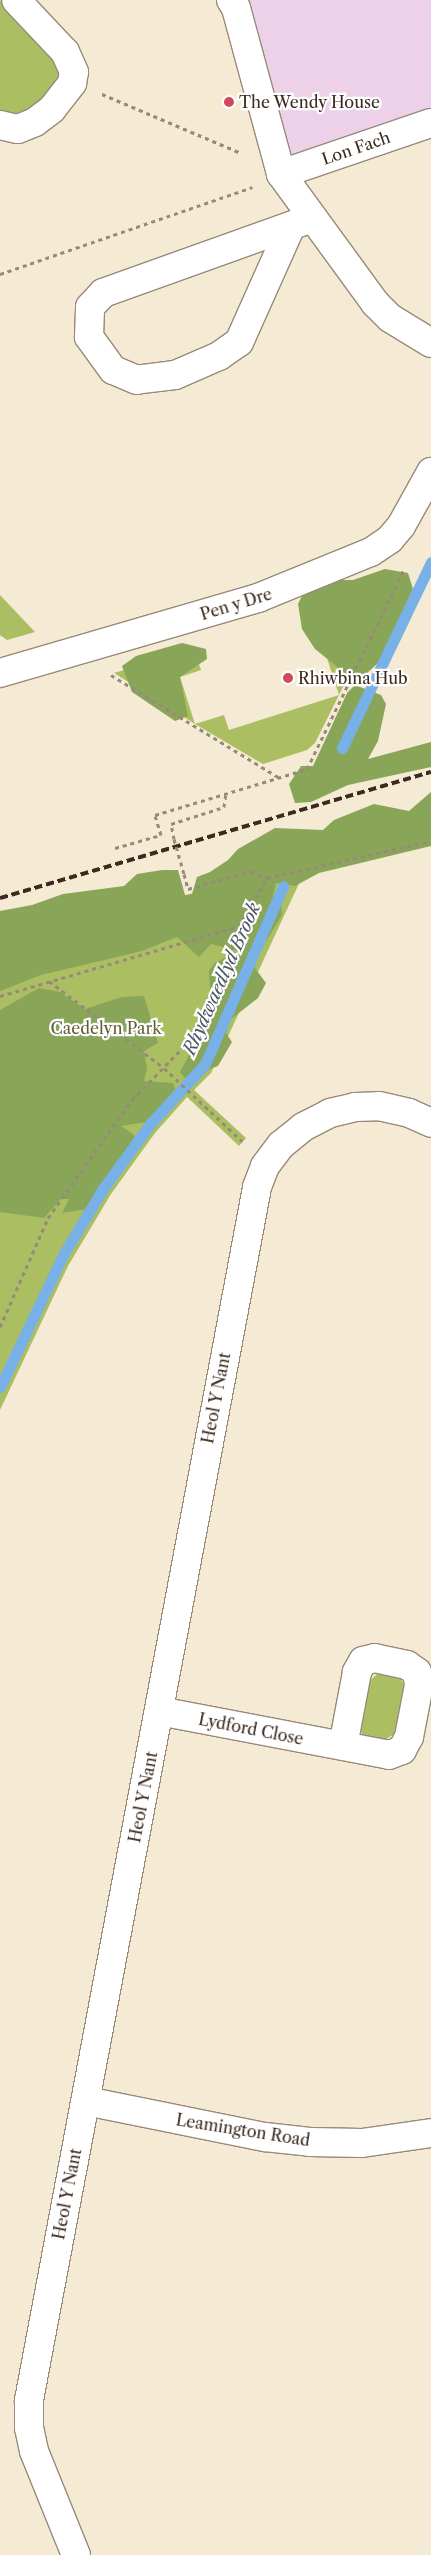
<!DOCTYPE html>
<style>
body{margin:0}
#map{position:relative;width:431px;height:2555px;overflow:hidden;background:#f5ead4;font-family:"Libre Caslon Text",serif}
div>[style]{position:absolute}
.built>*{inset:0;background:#edd1e9}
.green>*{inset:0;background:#abbe62}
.forest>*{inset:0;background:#88a558}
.stream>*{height:11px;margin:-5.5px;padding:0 5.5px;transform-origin:5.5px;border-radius:5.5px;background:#77b1e8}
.path>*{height:3px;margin-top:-1.5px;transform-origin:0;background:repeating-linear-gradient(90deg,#988a79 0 4px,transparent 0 8px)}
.roads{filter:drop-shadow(1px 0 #988a79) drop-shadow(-1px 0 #988a79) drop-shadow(0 1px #988a79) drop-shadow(0 -1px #988a79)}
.minor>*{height:28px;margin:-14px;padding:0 14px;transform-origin:14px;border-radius:14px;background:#fff}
.rail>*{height:4px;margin-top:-2px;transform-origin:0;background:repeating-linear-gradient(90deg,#3b2a1e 0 8px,transparent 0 12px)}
.path-bridge>*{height:3px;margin-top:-1.5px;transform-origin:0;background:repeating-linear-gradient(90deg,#988a79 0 4px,transparent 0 8px)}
.dots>*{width:14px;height:14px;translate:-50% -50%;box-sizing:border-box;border:2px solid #fff;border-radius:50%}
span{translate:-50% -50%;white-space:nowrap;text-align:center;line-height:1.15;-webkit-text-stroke:4.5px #fff;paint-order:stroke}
.poi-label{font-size:16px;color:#3b2a1e}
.left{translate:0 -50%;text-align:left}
.street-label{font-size:16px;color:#3b2a1e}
.park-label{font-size:16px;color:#625e36}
.water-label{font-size:18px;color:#505965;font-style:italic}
</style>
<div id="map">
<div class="built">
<div style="clip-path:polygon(242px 0,431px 0,431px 133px,290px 157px)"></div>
</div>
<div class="green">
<div style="clip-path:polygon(0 0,54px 55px,60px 76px,56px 89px,34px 111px,14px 115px,0 111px)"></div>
<div style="clip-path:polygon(390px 591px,339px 695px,315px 743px,307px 750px,263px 764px,195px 724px,114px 673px,194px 649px,201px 670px,180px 677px,195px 724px,224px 715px,229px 730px,339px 695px,312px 612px)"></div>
<div style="clip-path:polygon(0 595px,35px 632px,7px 640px,0 635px)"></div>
<div style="clip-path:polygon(302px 877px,211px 1073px,194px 1090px,246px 1138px,239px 1146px,187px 1097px,155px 1133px,111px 1194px,68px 1266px,0 1410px,0 948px,236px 881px,276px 883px)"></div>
<div style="clip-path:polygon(382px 1670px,400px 1676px,404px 1686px,394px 1734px,380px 1743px,363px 1736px,360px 1729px,369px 1681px)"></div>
</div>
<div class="forest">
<div style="clip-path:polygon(385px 569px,408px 573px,413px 589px,380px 661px,364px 676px,345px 673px,315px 649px,302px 629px,298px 604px,307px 586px,329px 580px,353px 580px)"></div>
<div style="clip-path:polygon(182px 643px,206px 649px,207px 659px,180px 677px,188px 716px,175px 721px,132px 692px,122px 666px,136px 656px)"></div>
<div style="clip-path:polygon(355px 685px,381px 695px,386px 704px,378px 741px,368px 759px,431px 742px,431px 767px,348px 785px,311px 802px,295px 803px,289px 784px,301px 766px,313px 766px,347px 693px)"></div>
<div style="clip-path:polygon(431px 792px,431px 846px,319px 873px,295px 886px,276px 883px,273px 896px,281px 903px,282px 915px,252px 964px,266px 983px,258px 998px,230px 1020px,226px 1033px,232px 1042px,218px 1066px,185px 1078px,180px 1072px,217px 1002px,210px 988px,209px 971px,215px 963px,238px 951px,211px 944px,199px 957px,177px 937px,142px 951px,41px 975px,0 991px,0 911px,32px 905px,63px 894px,124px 886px,137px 874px,162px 870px,178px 870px,185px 895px,192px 894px,197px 877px,210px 872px,228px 860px,238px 849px,275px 828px,323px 830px,334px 820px,374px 804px,409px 811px)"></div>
<div style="clip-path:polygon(39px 988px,60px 992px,85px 1009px,122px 997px,144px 996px,158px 1043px,144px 1051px,147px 1069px,144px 1081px,173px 1083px,178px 1100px,159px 1120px,121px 1126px,133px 1134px,139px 1144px,121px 1173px,104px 1182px,87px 1209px,62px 1213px,69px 1199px,61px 1199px,44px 1218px,0 1212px,0 1010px)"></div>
</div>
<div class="stream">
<div style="left:342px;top:748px;width:206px;rotate:-64.4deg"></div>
<div style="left:0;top:1387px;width:146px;rotate:-64.5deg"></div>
<div style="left:63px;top:1255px;width:76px;rotate:-59deg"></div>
<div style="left:102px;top:1190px;width:82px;rotate:-54deg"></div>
<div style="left:150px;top:1124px;width:81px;rotate:-47.5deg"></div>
<div style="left:205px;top:1064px;width:194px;rotate:-66.3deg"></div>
</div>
<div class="path">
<div style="left:102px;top:94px;width:151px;rotate:23deg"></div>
<div style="left:0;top:274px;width:267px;rotate:-19deg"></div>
<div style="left:111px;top:675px;width:196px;rotate:31.4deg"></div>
<div style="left:174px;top:839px;width:15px;rotate:-101deg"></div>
<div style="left:171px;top:824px;width:56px;rotate:-17.8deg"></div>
<div style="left:224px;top:807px;width:14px;rotate:-82deg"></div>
<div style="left:115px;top:848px;width:48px;rotate:-15.8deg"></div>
<div style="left:161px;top:835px;width:21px;rotate:-107deg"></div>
<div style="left:155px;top:815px;width:159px;rotate:-16.8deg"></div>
<div style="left:307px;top:769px;width:222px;rotate:-64.1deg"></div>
<div style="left:184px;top:874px;width:16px;rotate:75deg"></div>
<div style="left:188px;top:889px;width:66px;rotate:-15.9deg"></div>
<div style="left:251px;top:871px;width:17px;rotate:24deg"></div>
<div style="left:267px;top:878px;width:168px;rotate:-12.7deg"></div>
<div style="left:49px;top:981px;width:144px;rotate:37.1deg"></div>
<div style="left:164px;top:1068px;width:107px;rotate:43.1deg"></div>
<div style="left:0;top:996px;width:249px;rotate:-16.3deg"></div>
<div style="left:0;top:1327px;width:119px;rotate:-66.2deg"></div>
<div style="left:48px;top:1218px;width:145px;rotate:-54.6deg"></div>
<div style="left:132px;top:1100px;width:93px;rotate:-45.9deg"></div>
<div style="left:197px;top:1033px;width:43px;rotate:-62.2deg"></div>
<div style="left:217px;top:995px;width:73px;rotate:-71.6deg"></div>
<div style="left:240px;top:926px;width:55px;rotate:-60.6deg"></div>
</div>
<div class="roads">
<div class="minor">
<div style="left:231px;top:0;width:9px;rotate:58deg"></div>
<div style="left:236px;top:8px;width:172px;rotate:74.8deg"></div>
<div style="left:281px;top:174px;width:160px;rotate:53.9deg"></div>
<div style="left:375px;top:303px;width:21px;rotate:45deg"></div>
<div style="left:390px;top:318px;width:48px;rotate:31.4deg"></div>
<div style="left:0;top:125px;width:18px;rotate:13deg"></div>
<div style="left:18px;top:129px;width:18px;rotate:-22deg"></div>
<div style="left:35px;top:122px;width:21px;rotate:-37deg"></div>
<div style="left:52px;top:109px;width:33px;rotate:-52deg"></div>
<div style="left:72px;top:83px;width:11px;rotate:-80deg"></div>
<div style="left:74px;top:72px;width:22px;rotate:-114deg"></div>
<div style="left:65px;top:52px;width:71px;rotate:-133.3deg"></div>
<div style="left:281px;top:174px;width:158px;rotate:-18.8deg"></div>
<div style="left:291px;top:226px;width:127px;rotate:114.1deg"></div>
<div style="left:239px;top:342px;width:24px;rotate:145deg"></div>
<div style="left:219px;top:356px;width:48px;rotate:156.6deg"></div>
<div style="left:175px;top:375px;width:38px;rotate:173deg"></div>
<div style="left:137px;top:380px;width:26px;rotate:-157deg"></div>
<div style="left:113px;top:370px;width:41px;rotate:-126deg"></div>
<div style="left:89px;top:337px;width:30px;rotate:-88deg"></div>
<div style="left:90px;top:307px;width:19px;rotate:-47deg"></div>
<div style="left:103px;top:293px;width:222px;rotate:-19.7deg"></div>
<div style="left:0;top:673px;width:269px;rotate:-16.2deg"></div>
<div style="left:258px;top:598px;width:122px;rotate:-22.2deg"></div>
<div style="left:371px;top:552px;width:23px;rotate:-34deg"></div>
<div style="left:390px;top:539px;width:17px;rotate:-50deg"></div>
<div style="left:401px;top:526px;width:62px;rotate:-60.9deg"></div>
<div style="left:159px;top:1711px;width:234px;rotate:10.8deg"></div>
<div style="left:389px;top:1755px;width:14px;rotate:-21deg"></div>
<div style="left:402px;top:1750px;width:15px;rotate:-62deg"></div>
<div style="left:409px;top:1737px;width:53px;rotate:-79.1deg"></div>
<div style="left:419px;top:1685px;width:13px;rotate:-99deg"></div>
<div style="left:417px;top:1672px;width:12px;rotate:-145deg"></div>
<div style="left:407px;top:1665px;width:33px;rotate:-168deg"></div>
<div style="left:375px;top:1658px;width:12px;rotate:166deg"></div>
<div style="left:363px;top:1661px;width:13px;rotate:119deg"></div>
<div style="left:357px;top:1672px;width:75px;rotate:100.7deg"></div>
<div style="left:86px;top:2101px;width:183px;rotate:11.4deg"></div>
<div style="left:265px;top:2137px;width:45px;rotate:6.3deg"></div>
<div style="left:310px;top:2142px;width:52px;rotate:1.1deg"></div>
<div style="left:362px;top:2143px;width:70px;rotate:-8.2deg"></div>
<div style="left:76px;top:2555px;width:112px;rotate:-112deg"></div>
<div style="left:34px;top:2451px;width:24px;rotate:-102deg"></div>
<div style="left:29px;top:2428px;width:28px;rotate:-90deg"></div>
<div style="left:29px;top:2400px;width:1234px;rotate:-79.35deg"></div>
<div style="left:257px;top:1187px;width:22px;rotate:-69deg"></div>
<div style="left:265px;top:1166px;width:26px;rotate:-53deg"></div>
<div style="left:281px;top:1145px;width:28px;rotate:-39deg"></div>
<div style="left:303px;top:1127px;width:30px;rotate:-27deg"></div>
<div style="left:330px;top:1113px;width:26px;rotate:-13deg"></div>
<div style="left:355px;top:1107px;width:24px;rotate:-2deg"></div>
<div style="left:379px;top:1106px;width:31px;rotate:13deg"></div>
<div style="left:409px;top:1113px;width:24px;rotate:24deg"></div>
</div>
</div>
<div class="rail">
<div style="left:0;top:898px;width:449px;rotate:-16.3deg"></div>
</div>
<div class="path-bridge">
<div style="left:174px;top:839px;width:36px;rotate:74deg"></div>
</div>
<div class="dots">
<div style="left:229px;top:102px;background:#d1495b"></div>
<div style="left:288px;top:678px;background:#d1495b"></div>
</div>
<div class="poi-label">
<span class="left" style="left:239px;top:102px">The Wendy House</span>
<span class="left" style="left:298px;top:678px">Rhiwbina Hub</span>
</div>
<div class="street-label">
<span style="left:356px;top:148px;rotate:-19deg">Lon Fach</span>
<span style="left:236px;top:604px;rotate:-17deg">Pen y Dre</span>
<span style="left:216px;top:1398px;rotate:-79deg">Heol Y Nant</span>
<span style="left:251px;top:1729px;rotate:11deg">Lydford Close</span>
<span style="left:143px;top:1797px;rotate:-79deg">Heol Y Nant</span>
<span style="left:243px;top:2130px;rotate:9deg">Leamington Road</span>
<span style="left:67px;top:2194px;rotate:-79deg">Heol Y Nant</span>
</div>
<div class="park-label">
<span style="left:106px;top:1028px">Caedelyn Park</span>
</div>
<div class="water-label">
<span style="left:222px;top:979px;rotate:-66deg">Rhydwaedlyd Brook</span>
</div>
</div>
